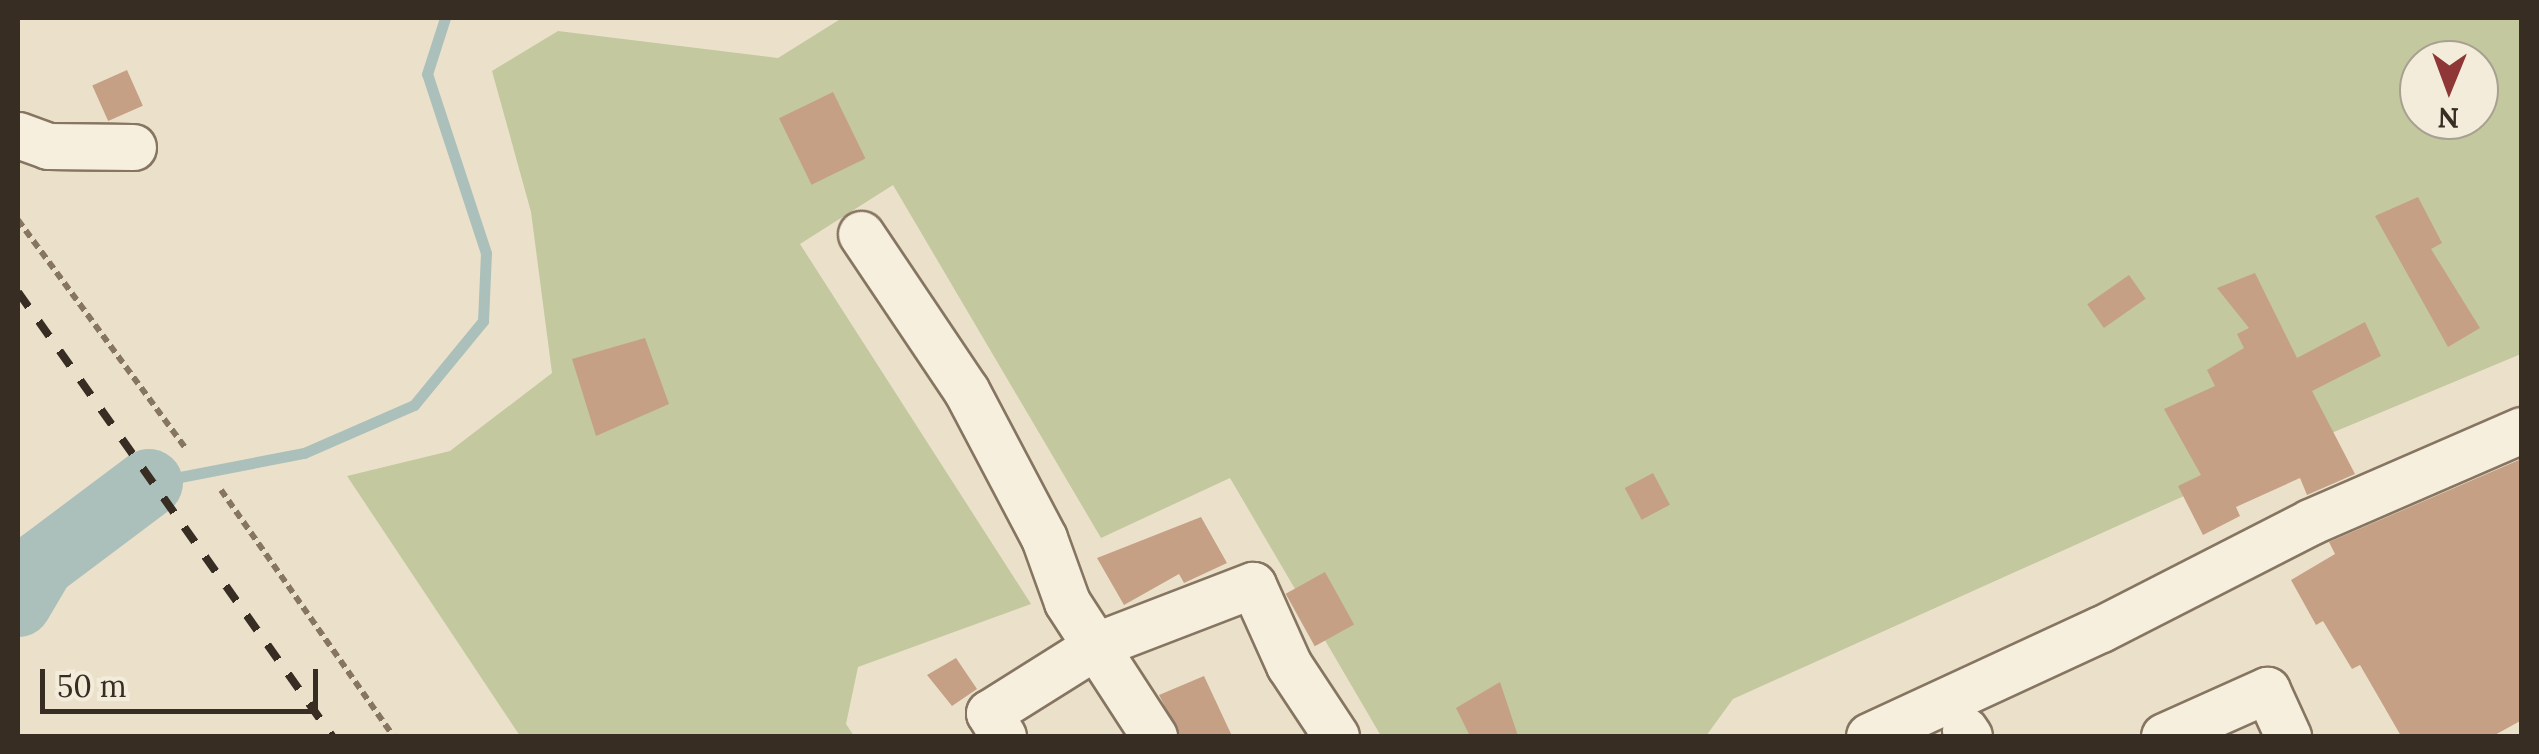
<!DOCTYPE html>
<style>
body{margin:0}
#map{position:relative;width:2539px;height:754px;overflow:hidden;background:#ebe1cb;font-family:Lora,serif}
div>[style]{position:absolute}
.green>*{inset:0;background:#c3c89f}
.stream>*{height:11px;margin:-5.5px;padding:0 5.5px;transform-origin:5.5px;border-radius:5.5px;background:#abc0ba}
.river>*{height:68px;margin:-34px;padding:0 34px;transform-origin:34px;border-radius:34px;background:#abc0ba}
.building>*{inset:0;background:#c5a085;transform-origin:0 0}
.path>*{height:6px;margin-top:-3px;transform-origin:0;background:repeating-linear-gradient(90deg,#867561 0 8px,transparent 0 13px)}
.roads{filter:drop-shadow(2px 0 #867561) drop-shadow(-2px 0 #867561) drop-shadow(0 2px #867561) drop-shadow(0 -2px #867561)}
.street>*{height:45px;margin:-22.5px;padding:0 22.5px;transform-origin:22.5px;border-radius:22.5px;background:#f6efdd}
.rail>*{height:8px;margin-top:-4px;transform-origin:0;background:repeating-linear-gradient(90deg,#382d22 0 18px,transparent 0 36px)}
span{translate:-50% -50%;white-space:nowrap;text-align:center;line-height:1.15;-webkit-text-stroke:8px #f3ecda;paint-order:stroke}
.frame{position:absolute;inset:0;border:20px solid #382d22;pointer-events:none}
.north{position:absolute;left:2399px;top:40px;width:100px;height:100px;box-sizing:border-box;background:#f3ecda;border:2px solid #a8a090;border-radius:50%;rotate:181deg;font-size:28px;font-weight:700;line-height:40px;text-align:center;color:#382d22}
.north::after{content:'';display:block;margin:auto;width:35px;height:45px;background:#8f3737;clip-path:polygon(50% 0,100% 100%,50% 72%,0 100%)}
.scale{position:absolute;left:40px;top:669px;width:278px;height:45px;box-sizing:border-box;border:5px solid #382d22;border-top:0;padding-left:12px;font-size:30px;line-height:35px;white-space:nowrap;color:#382d22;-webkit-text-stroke:8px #f3ecda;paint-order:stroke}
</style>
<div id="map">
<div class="green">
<div style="clip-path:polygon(evenodd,842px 18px,2521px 18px,2521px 354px,2224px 478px,1733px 699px,1706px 736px,1381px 736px,1230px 478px,1101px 538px,893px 185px,800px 244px,1031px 604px,858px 667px,846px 724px,854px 736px,520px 736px,347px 476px,450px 451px,552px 373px,531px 212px,492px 71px,558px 31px,778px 58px,842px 18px,2419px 60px,2479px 60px,2479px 120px,2419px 120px,2419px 60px)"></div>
</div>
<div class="stream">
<div style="left:149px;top:483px;width:158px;rotate:-11deg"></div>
<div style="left:304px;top:453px;width:120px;rotate:-23.6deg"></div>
<div style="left:414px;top:405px;width:109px;rotate:-50.6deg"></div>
<div style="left:483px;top:321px;width:68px;rotate:-87.5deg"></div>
<div style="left:486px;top:253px;width:188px;rotate:-108.2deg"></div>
<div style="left:427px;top:74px;width:59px;rotate:-72.2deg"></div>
</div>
<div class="river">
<div style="left:18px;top:603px;width:45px;rotate:-59.5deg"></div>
<div style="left:41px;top:564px;width:135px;rotate:-36.9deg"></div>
</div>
<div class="building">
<div style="left:127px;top:70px;width:39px;height:38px;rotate:66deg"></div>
<div style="left:833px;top:92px;width:74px;height:60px;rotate:64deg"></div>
<div style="clip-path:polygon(2418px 197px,2442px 243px,2431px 249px,2480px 328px,2448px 347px,2375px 216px)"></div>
<div style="clip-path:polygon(2255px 273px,2297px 358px,2365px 322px,2381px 356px,2312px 391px,2355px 474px,2307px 495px,2300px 478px,2236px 507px,2240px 516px,2203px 535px,2178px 486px,2201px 475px,2164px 409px,2215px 386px,2207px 370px,2244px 348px,2237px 334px,2249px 328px,2217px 288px)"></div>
<div style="left:2129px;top:275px;width:29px;height:51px;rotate:55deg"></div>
<div style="clip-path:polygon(645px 338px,669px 404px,596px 436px,572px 359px)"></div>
<div style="clip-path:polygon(2519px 460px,2522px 720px,2493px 736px,2401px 736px,2360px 665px,2352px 669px,2323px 621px,2316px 625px,2291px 580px,2335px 554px,2329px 542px)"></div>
<div style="left:1653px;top:473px;width:36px;height:32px;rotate:62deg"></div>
<div style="clip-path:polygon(1201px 517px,1227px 563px,1184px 583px,1179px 574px,1124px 605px,1097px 558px)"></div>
<div style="left:1325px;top:572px;width:60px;height:45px;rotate:61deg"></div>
<div style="clip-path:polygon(956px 658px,977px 689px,952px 706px,927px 675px)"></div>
<div style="clip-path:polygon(1204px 676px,1232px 736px,1180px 736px,1159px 695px)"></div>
<div style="clip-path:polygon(1500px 682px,1518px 736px,1470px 736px,1456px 708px)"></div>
</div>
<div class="path">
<div style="left:18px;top:220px;width:285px;rotate:53.7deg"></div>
<div style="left:221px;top:490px;width:300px;rotate:55deg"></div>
</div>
<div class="roads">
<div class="street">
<div style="left:18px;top:135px;width:32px;rotate:20deg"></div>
<div style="left:48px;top:146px;width:85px;rotate:0.7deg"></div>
<div style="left:861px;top:234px;width:188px;rotate:56.1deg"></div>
<div style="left:966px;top:390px;width:167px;rotate:62.2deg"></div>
<div style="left:1044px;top:538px;width:68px;rotate:70.2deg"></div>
<div style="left:1067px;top:602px;width:160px;rotate:57deg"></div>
<div style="left:1965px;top:730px;width:7px;rotate:56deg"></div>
<div style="left:1003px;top:736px;width:27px;rotate:-121deg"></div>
<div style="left:989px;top:713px;width:130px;rotate:-32.1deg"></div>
<div style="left:1099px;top:644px;width:165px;rotate:-21deg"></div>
<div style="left:1253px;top:585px;width:88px;rotate:65.8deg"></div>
<div style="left:1289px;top:665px;width:85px;rotate:56.5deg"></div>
<div style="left:1869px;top:736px;width:255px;rotate:-24.8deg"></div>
<div style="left:2101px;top:629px;width:235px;rotate:-27.1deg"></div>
<div style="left:2310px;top:522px;width:231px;rotate:-23.5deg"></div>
<div style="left:2164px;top:736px;width:113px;rotate:-24.1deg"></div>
<div style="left:2267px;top:690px;width:51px;rotate:65.5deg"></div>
</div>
</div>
<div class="rail">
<div style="left:18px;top:292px;width:544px;rotate:54.73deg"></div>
</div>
<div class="frame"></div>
<div class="north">N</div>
<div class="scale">50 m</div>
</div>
